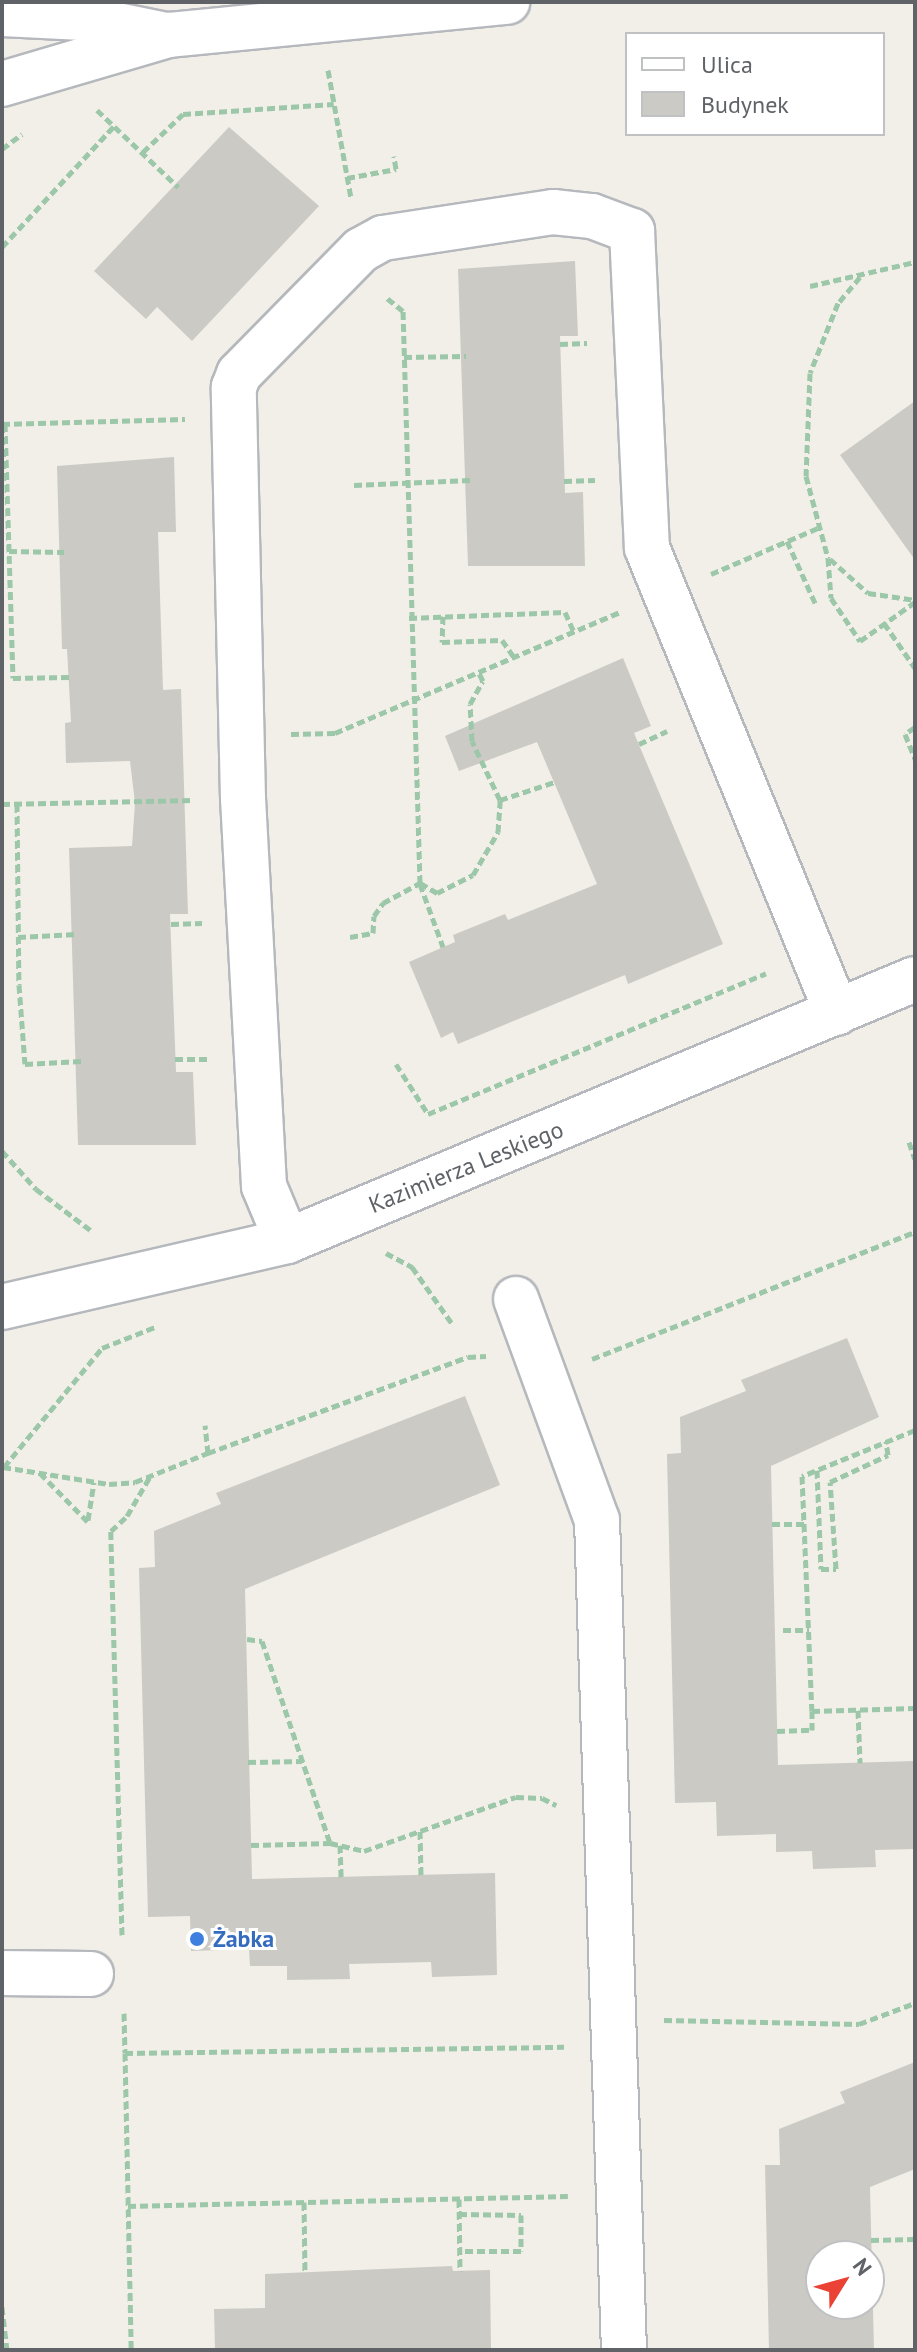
<!DOCTYPE html>
<meta charset="utf-8">
<style>
body{margin:0}
#map{position:relative;width:917px;height:2352px;overflow:hidden;background:#f1efe8;font-family:"PT Sans",sans-serif}
div>[style]{position:absolute}
.building>*{inset:0;background:#cccac5}
.path>*{height:5px;margin-top:-2.5px;transform-origin:0;background:repeating-linear-gradient(90deg,#9cc7a9 0 8px,transparent 0 12px)}
.roads{filter:drop-shadow(2px 0 #b5b8bc) drop-shadow(-2px 0 #b5b8bc) drop-shadow(0 2px #b5b8bc) drop-shadow(0 -2px #b5b8bc)}
.minor>*{height:44px;margin:-22px;padding:0 22px;transform-origin:22px;border-radius:22px;background:#fff}
.dots>*{width:22px;height:22px;translate:-50% -50%;box-sizing:border-box;border:4px solid #fff;border-radius:50%}
span{translate:-50% -50%;white-space:nowrap;text-align:center;line-height:1.15;-webkit-text-stroke:6px #fff;paint-order:stroke}
.street-label{font-size:24px;color:#5f6368}
.shop-label{font-size:24px;color:#366cbe;font-weight:700}
.left{translate:0 -50%;text-align:left}
.frame{position:absolute;inset:0;border:4px solid #5f6368;pointer-events:none}
.legend{position:absolute;left:625px;top:32px;width:260px;height:104px;box-sizing:border-box;background:#fff;border:2px solid #bfc1c3;margin:0;padding:10px 14px;list-style:none;font-size:24px;color:#5f6368}
.legend li{display:flex;align-items:center;gap:16px;height:40px}
.legend b{width:40px;border:2px solid #bfc1c3}
.north{position:absolute;left:805px;top:2240px;width:80px;height:80px;box-sizing:border-box;background:#fff;border:2px solid #bfc1c3;border-radius:50%;rotate:53deg;font-size:22px;font-weight:700;line-height:32px;text-align:center;color:#5f6368}
.north::after{content:'';display:block;margin:auto;width:28px;height:36px;background:#ea4335;clip-path:polygon(50% 0,100% 100%,50% 72%,0 100%)}
</style>
<div id="map">
<div class="building">
<div style="clip-path:polygon(229px 127px,319px 206px,192px 341px,157px 307px,146px 319px,94px 271px)"></div>
<div style="clip-path:polygon(575px 261px,578px 336px,560px 336px,565px 493px,583px 492px,585px 566px,468px 566px,458px 269px)"></div>
<div style="clip-path:polygon(915px 401px,915px 560px,840px 455px)"></div>
<div style="clip-path:polygon(174px 457px,176px 532px,158px 532px,163px 690px,181px 689px,188px 914px,170px 914px,176px 1072px,193px 1072px,196px 1145px,78px 1145px,69px 848px,132px 846px,135px 803px,130px 761px,66px 763px,65px 723px,71px 722px,67px 649px,62px 649px,57px 466px)"></div>
<div style="clip-path:polygon(623px 658px,651px 726px,634px 733px,723px 944px,628px 984px,625px 975px,458px 1044px,453px 1032px,441px 1038px,409px 962px,455px 942px,453px 935px,505px 914px,508px 920px,597px 884px,537px 742px,459px 771px,445px 736px)"></div>
<div style="clip-path:polygon(847px 1338px,879px 1417px,771px 1466px,778px 1765px,915px 1761px,915px 1849px,875px 1850px,876px 1867px,813px 1869px,812px 1851px,776px 1852px,776px 1834px,717px 1836px,716px 1802px,675px 1803px,667px 1454px,681px 1453px,680px 1417px,746px 1391px,741px 1380px)"></div>
<div style="clip-path:polygon(465px 1396px,500px 1485px,245px 1589px,252px 1879px,495px 1873px,497px 1975px,432px 1977px,431px 1962px,349px 1964px,350px 1979px,287px 1980px,287px 1966px,250px 1966px,249px 1949px,191px 1951px,190px 1916px,148px 1917px,139px 1568px,155px 1567px,154px 1531px,221px 1504px,216px 1493px)"></div>
<div style="clip-path:polygon(evenodd,915px 2062px,915px 2169px,870px 2187px,874px 2350px,769px 2350px,765px 2165px,780px 2165px,779px 2129px,845px 2103px,840px 2092px,915px 2062px,821px 2256px,869px 2256px,869px 2304px,821px 2304px,821px 2256px)"></div>
<div style="clip-path:polygon(452px 2266px,453px 2271px,490px 2270px,491px 2350px,215px 2350px,214px 2309px,265px 2308px,265px 2274px)"></div>
</div>
<div class="path">
<div style="left:328px;top:70px;width:130px;rotate:79.8deg"></div>
<div style="left:97px;top:110px;width:112px;rotate:43.5deg"></div>
<div style="left:2px;top:149px;width:25px;rotate:-37deg"></div>
<div style="left:143px;top:152px;width:55px;rotate:-43.5deg"></div>
<div style="left:183px;top:114px;width:151px;rotate:-3.8deg"></div>
<div style="left:347px;top:178px;width:50px;rotate:-10.4deg"></div>
<div style="left:396px;top:169px;width:13px;rotate:-99deg"></div>
<div style="left:2px;top:247px;width:166px;rotate:-47.2deg"></div>
<div style="left:860px;top:277px;width:34px;rotate:130deg"></div>
<div style="left:838px;top:303px;width:75px;rotate:111.8deg"></div>
<div style="left:810px;top:373px;width:103px;rotate:92.2deg"></div>
<div style="left:806px;top:476px;width:85px;rotate:75deg"></div>
<div style="left:828px;top:558px;width:40px;rotate:85.7deg"></div>
<div style="left:831px;top:598px;width:52px;rotate:56deg"></div>
<div style="left:860px;top:641px;width:67px;rotate:-35.3deg"></div>
<div style="left:810px;top:286px;width:108px;rotate:-12.9deg"></div>
<div style="left:560px;top:344px;width:27px;rotate:-2deg"></div>
<div style="left:404px;top:357px;width:62px;rotate:-0.9deg"></div>
<div style="left:2px;top:424px;width:183px;rotate:-1.6deg"></div>
<div style="left:5px;top:424px;width:254px;rotate:88.2deg"></div>
<div style="left:13px;top:678px;width:56px;rotate:-1deg"></div>
<div style="left:564px;top:481px;width:31px;rotate:-2deg"></div>
<div style="left:354px;top:485px;width:116px;rotate:-2.5deg"></div>
<div style="left:787px;top:541px;width:70px;rotate:65.6deg"></div>
<div style="left:9px;top:551px;width:55px;rotate:1deg"></div>
<div style="left:830px;top:559px;width:51px;rotate:41.8deg"></div>
<div style="left:868px;top:593px;width:48px;rotate:8.5deg"></div>
<div style="left:711px;top:574px;width:119px;rotate:-23.3deg"></div>
<div style="left:443px;top:616px;width:26px;rotate:92deg"></div>
<div style="left:442px;top:642px;width:60px;rotate:-1.9deg"></div>
<div style="left:502px;top:640px;width:21px;rotate:55deg"></div>
<div style="left:409px;top:618px;width:156px;rotate:-2.2deg"></div>
<div style="left:565px;top:612px;width:22px;rotate:66deg"></div>
<div style="left:884px;top:623px;width:55px;rotate:55.4deg"></div>
<div style="left:915px;top:727px;width:12px;rotate:145deg"></div>
<div style="left:905px;top:734px;width:27px;rotate:68deg"></div>
<div style="left:291px;top:734px;width:44px;rotate:-1.3deg"></div>
<div style="left:335px;top:733px;width:310px;rotate:-23deg"></div>
<div style="left:639px;top:744px;width:31px;rotate:-25deg"></div>
<div style="left:500px;top:800px;width:57px;rotate:-18.4deg"></div>
<div style="left:2px;top:804px;width:192px;rotate:-1.2deg"></div>
<div style="left:17px;top:804px;width:181px;rotate:89.4deg"></div>
<div style="left:19px;top:985px;width:79px;rotate:85.7deg"></div>
<div style="left:25px;top:1064px;width:56px;rotate:-3.1deg"></div>
<div style="left:420px;top:883px;width:20px;rotate:30deg"></div>
<div style="left:437px;top:893px;width:40px;rotate:-26.6deg"></div>
<div style="left:473px;top:875px;width:50px;rotate:-59.8deg"></div>
<div style="left:498px;top:832px;width:32px;rotate:-86deg"></div>
<div style="left:500px;top:800px;width:65px;rotate:-115.4deg"></div>
<div style="left:472px;top:741px;width:37px;rotate:-93deg"></div>
<div style="left:470px;top:704px;width:26px;rotate:-61deg"></div>
<div style="left:483px;top:681px;width:11px;rotate:-117deg"></div>
<div style="left:420px;top:884px;width:67px;rotate:69.9deg"></div>
<div style="left:171px;top:924px;width:31px;rotate:-2deg"></div>
<div style="left:18px;top:937px;width:59px;rotate:-2.9deg"></div>
<div style="left:350px;top:937px;width:23px;rotate:-10deg"></div>
<div style="left:373px;top:933px;width:17px;rotate:-87deg"></div>
<div style="left:374px;top:916px;width:16px;rotate:-55deg"></div>
<div style="left:383px;top:903px;width:42px;rotate:-28.4deg"></div>
<div style="left:420px;top:883px;width:572px;rotate:-91.7deg"></div>
<div style="left:403px;top:311px;width:21px;rotate:-141deg"></div>
<div style="left:175px;top:1059px;width:33px"></div>
<div style="left:396px;top:1064px;width:59px;rotate:57.4deg"></div>
<div style="left:428px;top:1114px;width:366px;rotate:-22.6deg"></div>
<div style="left:909px;top:1142px;width:18px;rotate:71deg"></div>
<div style="left:2px;top:1151px;width:51px;rotate:48.2deg"></div>
<div style="left:36px;top:1189px;width:71px;rotate:37deg"></div>
<div style="left:386px;top:1253px;width:30px;rotate:28deg"></div>
<div style="left:412px;top:1267px;width:71px;rotate:54.7deg"></div>
<div style="left:592px;top:1359px;width:347px;rotate:-21.5deg"></div>
<div style="left:915px;top:1430px;width:122px;rotate:157.8deg"></div>
<div style="left:802px;top:1476px;width:235px;rotate:87.6deg"></div>
<div style="left:812px;top:1711px;width:103px;rotate:-1.7deg"></div>
<div style="left:208px;top:1453px;width:277px;rotate:-20.3deg"></div>
<div style="left:468px;top:1357px;width:18px;rotate:-3deg"></div>
<div style="left:3px;top:1467px;width:107px;rotate:9.1deg"></div>
<div style="left:109px;top:1484px;width:26px;rotate:-4deg"></div>
<div style="left:135px;top:1482px;width:79px;rotate:-21.7deg"></div>
<div style="left:208px;top:1453px;width:28px;rotate:-96deg"></div>
<div style="left:4px;top:1467px;width:154px;rotate:-50.5deg"></div>
<div style="left:102px;top:1348px;width:57px;rotate:-21.6deg"></div>
<div style="left:817px;top:1470px;width:99px;rotate:87.7deg"></div>
<div style="left:821px;top:1569px;width:15px"></div>
<div style="left:836px;top:1569px;width:87px;rotate:-93.9deg"></div>
<div style="left:830px;top:1482px;width:64px;rotate:-25deg"></div>
<div style="left:888px;top:1455px;width:14px;rotate:-98deg"></div>
<div style="left:40px;top:1473px;width:69px;rotate:45.6deg"></div>
<div style="left:88px;top:1520px;width:38px;rotate:-81deg"></div>
<div style="left:772px;top:1524px;width:32px"></div>
<div style="left:783px;top:1630px;width:26px"></div>
<div style="left:247px;top:1639px;width:15px;rotate:8deg"></div>
<div style="left:262px;top:1641px;width:213px;rotate:71.4deg"></div>
<div style="left:858px;top:1710px;width:53px;rotate:87.8deg"></div>
<div style="left:777px;top:1731px;width:35px;rotate:-2deg"></div>
<div style="left:812px;top:1730px;width:19px;rotate:-90deg"></div>
<div style="left:248px;top:1762px;width:54px;rotate:-1.1deg"></div>
<div style="left:420px;top:1831px;width:44px;rotate:88.7deg"></div>
<div style="left:251px;top:1845px;width:79px;rotate:-1.5deg"></div>
<div style="left:330px;top:1843px;width:35px;rotate:13deg"></div>
<div style="left:364px;top:1851px;width:161px;rotate:-19.6deg"></div>
<div style="left:516px;top:1797px;width:26px;rotate:2deg"></div>
<div style="left:542px;top:1798px;width:16px;rotate:27deg"></div>
<div style="left:340px;top:1845px;width:32px;rotate:88deg"></div>
<div style="left:122px;top:1935px;width:404px;rotate:-91.6deg"></div>
<div style="left:111px;top:1531px;width:22px;rotate:-43deg"></div>
<div style="left:127px;top:1516px;width:48px;rotate:-59.7deg"></div>
<div style="left:124px;top:2013px;width:40px;rotate:88.6deg"></div>
<div style="left:125px;top:2053px;width:439px;rotate:-0.8deg"></div>
<div style="left:664px;top:2020px;width:195px;rotate:1.2deg"></div>
<div style="left:859px;top:2024px;width:60px;rotate:-20.6deg"></div>
<div style="left:125px;top:2053px;width:297px;rotate:88.8deg"></div>
<div style="left:459px;top:2199px;width:72px;rotate:89.2deg"></div>
<div style="left:304px;top:2202px;width:71px;rotate:89.2deg"></div>
<div style="left:128px;top:2206px;width:440px;rotate:-1.3deg"></div>
<div style="left:459px;top:2214px;width:62px;rotate:0.9deg"></div>
<div style="left:521px;top:2215px;width:36px;rotate:90deg"></div>
<div style="left:521px;top:2251px;width:61px;rotate:180deg"></div>
<div style="left:871px;top:2240px;width:44px;rotate:-1.3deg"></div>
<div style="left:2px;top:2307px;width:43px;rotate:83.4deg"></div>
</div>
<div class="roads">
<div class="minor">
<div style="left:2px;top:14px;width:81px;rotate:2.8deg"></div>
<div style="left:83px;top:18px;width:85px;rotate:11.6deg"></div>
<div style="left:2px;top:84px;width:174px;rotate:-16.4deg"></div>
<div style="left:169px;top:35px;width:340px;rotate:-5.6deg"></div>
<div style="left:287px;top:1241px;width:60px;rotate:-112.7deg"></div>
<div style="left:264px;top:1186px;width:388px;rotate:-93.1deg"></div>
<div style="left:243px;top:799px;width:412px;rotate:-91.3deg"></div>
<div style="left:234px;top:387px;width:14px;rotate:-69deg"></div>
<div style="left:239px;top:374px;width:174px;rotate:-45.5deg"></div>
<div style="left:361px;top:250px;width:25px;rotate:-29deg"></div>
<div style="left:383px;top:238px;width:172px;rotate:-8.7deg"></div>
<div style="left:553px;top:212px;width:39px;rotate:6deg"></div>
<div style="left:592px;top:216px;width:43px;rotate:20.6deg"></div>
<div style="left:632px;top:231px;width:317px;rotate:87.3deg"></div>
<div style="left:647px;top:548px;width:502px;rotate:67.77deg"></div>
<div style="left:516px;top:1299px;width:235px;rotate:69.9deg"></div>
<div style="left:597px;top:1520px;width:830px;rotate:88.14deg"></div>
<div style="left:2px;top:1307px;width:293px;rotate:-13deg"></div>
<div style="left:287px;top:1241px;width:680px;rotate:-22.65deg"></div>
<div style="left:2px;top:1973px;width:89px;rotate:0.6deg"></div>
</div>
</div>
<div class="dots">
<div style="left:197px;top:1939px;background:#3f7fe0"></div>
</div>
<div class="street-label">
<span style="left:466px;top:1167px;rotate:-22deg">Kazimierza Leskiego</span>
</div>
<div class="shop-label">
<span class="left" style="left:213px;top:1939px">Żabka</span>
</div>
<div class="frame"></div>
<ul class="legend">
<li><b style="height:10px;background:#fff"></b>Ulica</li>
<li><b style="height:22px;background:#cccac5"></b>Budynek</li>
</ul>
<div class="north">N</div>
</div>
